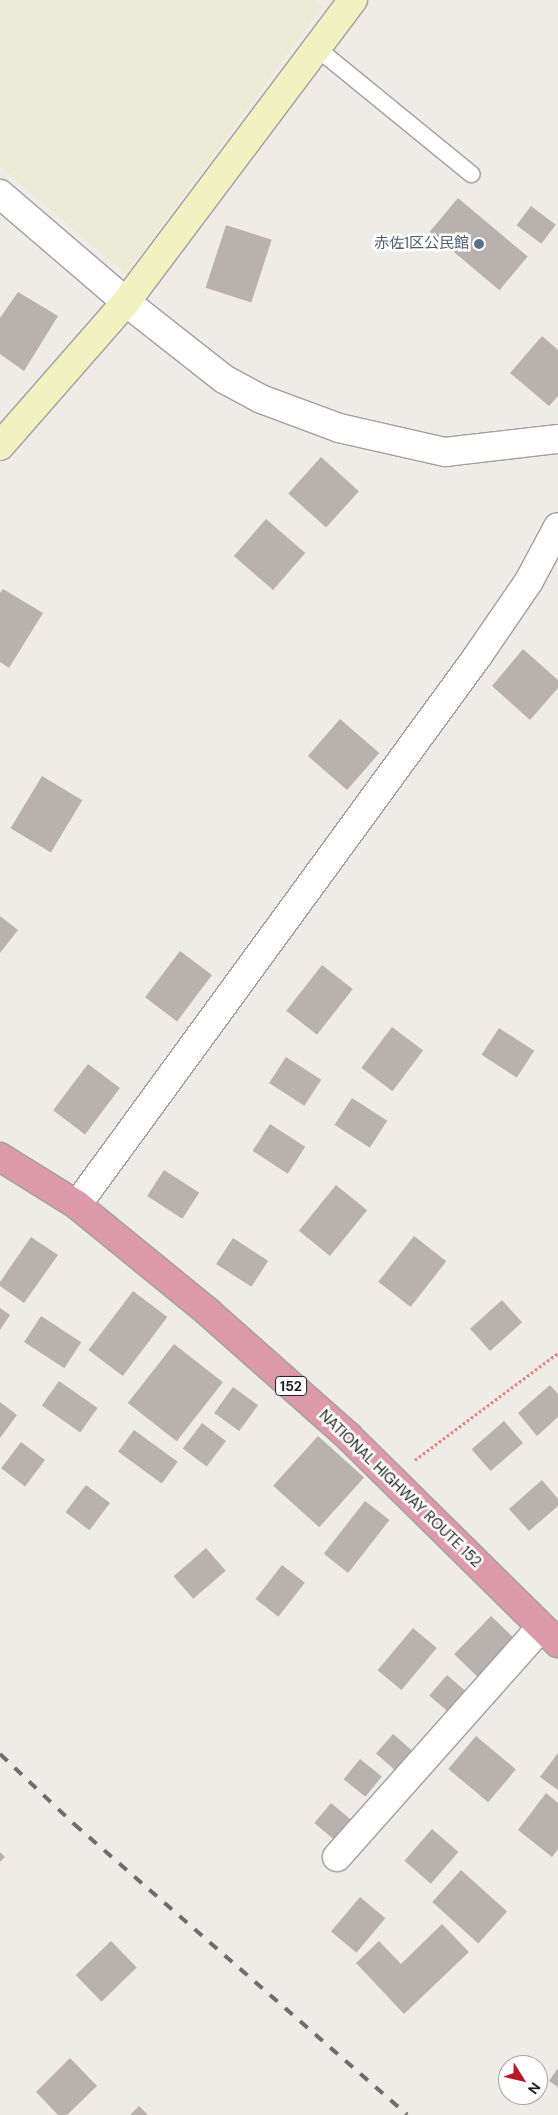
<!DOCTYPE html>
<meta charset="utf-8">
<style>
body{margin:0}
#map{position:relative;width:558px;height:2115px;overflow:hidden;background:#efece7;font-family:"DM Sans","Noto Sans JP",sans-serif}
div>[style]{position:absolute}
.farmland>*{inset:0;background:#ebebd5}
.building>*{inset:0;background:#b8b1ad;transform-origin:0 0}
.path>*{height:3px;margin-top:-1.5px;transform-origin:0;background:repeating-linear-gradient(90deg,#e9817e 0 2.5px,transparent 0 5px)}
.roads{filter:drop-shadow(1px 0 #a0a0a0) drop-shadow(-1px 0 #a0a0a0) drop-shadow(0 1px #a0a0a0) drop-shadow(0 -1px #a0a0a0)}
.lane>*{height:16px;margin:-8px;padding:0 8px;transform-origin:8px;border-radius:8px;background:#fff}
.street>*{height:28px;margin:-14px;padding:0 14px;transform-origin:14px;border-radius:14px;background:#fff}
.secondary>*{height:28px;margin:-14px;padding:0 14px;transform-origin:14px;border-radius:14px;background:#f2f1c2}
.highway>*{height:28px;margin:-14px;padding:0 14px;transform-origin:14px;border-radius:14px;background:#dc99aa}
.rail>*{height:4px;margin-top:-2px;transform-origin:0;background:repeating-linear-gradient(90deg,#6d6d6d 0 10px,transparent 0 20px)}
.dots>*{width:14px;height:14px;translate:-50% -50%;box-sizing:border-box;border:2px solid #fff;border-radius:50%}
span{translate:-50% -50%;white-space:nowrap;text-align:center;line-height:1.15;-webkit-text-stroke:5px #fff;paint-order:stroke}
.shield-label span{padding:1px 4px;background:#fff;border:1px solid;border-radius:4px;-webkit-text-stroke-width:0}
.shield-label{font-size:14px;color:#1f1f1f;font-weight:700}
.service-label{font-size:15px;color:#4e5e75}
.right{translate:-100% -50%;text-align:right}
.street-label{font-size:15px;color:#1f1f1f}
.north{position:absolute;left:498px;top:2055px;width:50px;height:50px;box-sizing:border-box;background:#fff;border:1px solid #a5a5a5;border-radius:50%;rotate:126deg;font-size:14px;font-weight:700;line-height:20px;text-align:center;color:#1f1f1f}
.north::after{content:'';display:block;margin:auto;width:18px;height:22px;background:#b51926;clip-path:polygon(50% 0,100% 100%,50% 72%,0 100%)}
</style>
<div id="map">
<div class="farmland">
<div style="clip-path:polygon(0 0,314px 0,322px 7px,126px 274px,0 166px)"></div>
</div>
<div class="building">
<div style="left:458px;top:198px;width:91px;height:44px;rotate:40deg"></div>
<div style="left:531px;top:206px;width:31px;height:24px;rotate:37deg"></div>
<div style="left:226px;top:225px;width:48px;height:66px;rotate:18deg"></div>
<div style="clip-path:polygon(18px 292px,58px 316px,24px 371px,0 354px,0 318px)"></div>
<div style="clip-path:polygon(542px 336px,558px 350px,558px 396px,549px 406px,510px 373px)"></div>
<div style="left:321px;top:457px;width:51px;height:49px;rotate:42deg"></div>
<div style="left:266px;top:519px;width:52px;height:49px;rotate:41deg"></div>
<div style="clip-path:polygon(3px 589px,43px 613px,9px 668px,0 662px,0 593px)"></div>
<div style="clip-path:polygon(523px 649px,558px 680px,558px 688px,530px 720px,492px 686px)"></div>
<div style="left:340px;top:719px;width:52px;height:49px;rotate:41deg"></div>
<div style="left:42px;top:776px;width:47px;height:61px;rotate:31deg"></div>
<div style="clip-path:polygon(0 916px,18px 930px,0 953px)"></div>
<div style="left:180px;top:951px;width:40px;height:58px;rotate:37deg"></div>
<div style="left:322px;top:965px;width:39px;height:58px;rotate:38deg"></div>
<div style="left:392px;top:1027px;width:39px;height:51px;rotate:37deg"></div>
<div style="left:499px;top:1028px;width:42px;height:32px;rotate:33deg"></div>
<div style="left:286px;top:1057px;width:42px;height:31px;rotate:33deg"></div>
<div style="left:88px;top:1064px;width:40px;height:58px;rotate:37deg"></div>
<div style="left:352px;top:1098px;width:42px;height:32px;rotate:33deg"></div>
<div style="left:270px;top:1124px;width:42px;height:32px;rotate:33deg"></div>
<div style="left:164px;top:1170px;width:42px;height:31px;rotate:33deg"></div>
<div style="left:336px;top:1185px;width:40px;height:59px;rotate:39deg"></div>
<div style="left:414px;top:1236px;width:41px;height:58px;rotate:38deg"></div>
<div style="clip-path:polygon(31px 1237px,58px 1255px,24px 1303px,0 1286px,0 1282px)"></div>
<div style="left:233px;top:1238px;width:42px;height:31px;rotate:33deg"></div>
<div style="left:133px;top:1291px;width:43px;height:74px;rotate:37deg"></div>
<div style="left:502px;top:1300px;width:30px;height:43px;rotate:48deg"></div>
<div style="clip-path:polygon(0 1308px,10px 1315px,0 1330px)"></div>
<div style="left:41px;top:1316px;width:48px;height:31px;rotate:33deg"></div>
<div style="left:174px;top:1344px;width:62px;height:75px;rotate:38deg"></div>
<div style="left:59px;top:1381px;width:47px;height:30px;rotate:35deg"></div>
<div style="clip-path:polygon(550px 1385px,558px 1394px,558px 1417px,537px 1436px,518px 1413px)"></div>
<div style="left:233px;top:1387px;width:31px;height:32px;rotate:36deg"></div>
<div style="clip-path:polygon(0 1402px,17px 1415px,0 1438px)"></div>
<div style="left:504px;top:1421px;width:29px;height:43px;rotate:49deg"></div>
<div style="left:202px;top:1423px;width:30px;height:32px;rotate:37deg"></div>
<div style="left:134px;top:1430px;width:54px;height:27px;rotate:36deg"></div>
<div style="left:318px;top:1436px;width:62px;height:67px;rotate:42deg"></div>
<div style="left:21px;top:1442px;width:30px;height:33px;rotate:37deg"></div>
<div style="clip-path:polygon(542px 1480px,558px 1499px,558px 1506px,529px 1531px,509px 1509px)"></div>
<div style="left:86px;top:1485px;width:30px;height:34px;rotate:37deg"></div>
<div style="left:365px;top:1501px;width:31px;height:67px;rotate:38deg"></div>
<div style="left:206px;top:1548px;width:30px;height:43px;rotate:49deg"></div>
<div style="left:282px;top:1565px;width:29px;height:43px;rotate:38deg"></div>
<div style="left:491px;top:1616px;width:35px;height:53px;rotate:44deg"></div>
<div style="left:413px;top:1628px;width:31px;height:55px;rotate:40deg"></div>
<div style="left:447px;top:1675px;width:28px;height:27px;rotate:41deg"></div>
<div style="left:393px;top:1734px;width:29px;height:26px;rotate:41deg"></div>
<div style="left:476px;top:1736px;width:52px;height:43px;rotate:40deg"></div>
<div style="clip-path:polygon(558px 1753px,558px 1790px,540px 1777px)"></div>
<div style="left:360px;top:1759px;width:28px;height:26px;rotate:39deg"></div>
<div style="clip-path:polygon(546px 1793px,558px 1803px,558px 1849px,552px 1857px,518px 1830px)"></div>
<div style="left:331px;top:1803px;width:30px;height:26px;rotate:40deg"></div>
<div style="left:432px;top:1829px;width:35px;height:42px;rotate:41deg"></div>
<div style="clip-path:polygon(0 1852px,5px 1857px,0 1862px)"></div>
<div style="left:461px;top:1870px;width:62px;height:43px;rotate:42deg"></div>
<div style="left:360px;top:1897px;width:33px;height:45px;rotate:40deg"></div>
<div style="clip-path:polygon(442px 1924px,469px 1952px,404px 2014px,356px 1963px,379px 1941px,401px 1964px)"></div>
<div style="left:111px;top:1941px;width:37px;height:49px;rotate:46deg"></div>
<div style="clip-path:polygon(70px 2058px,97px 2086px,67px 2115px,58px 2115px,36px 2092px)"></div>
<div style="clip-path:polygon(558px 2068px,558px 2087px,549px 2081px)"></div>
<div style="clip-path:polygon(139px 2106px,148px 2115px,130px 2115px)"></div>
</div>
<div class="path">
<div style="left:415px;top:1460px;width:179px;rotate:-36.8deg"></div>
</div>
<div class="roads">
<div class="lane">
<div style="left:318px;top:49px;width:198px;rotate:39.2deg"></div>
</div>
<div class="street">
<div style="left:0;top:194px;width:166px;rotate:40.6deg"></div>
<div style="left:126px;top:302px;width:125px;rotate:38.2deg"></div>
<div style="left:224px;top:379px;width:42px;rotate:28.4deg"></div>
<div style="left:261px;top:399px;width:83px;rotate:20.4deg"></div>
<div style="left:339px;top:428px;width:109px;rotate:12.8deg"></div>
<div style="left:445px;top:452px;width:114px;rotate:-6.6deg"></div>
<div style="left:77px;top:1205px;width:678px;rotate:-53.87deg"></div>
<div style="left:477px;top:657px;width:92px;rotate:-55.6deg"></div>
<div style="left:529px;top:581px;width:61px;rotate:-61.8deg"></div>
<div style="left:337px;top:1857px;width:307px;rotate:-48.4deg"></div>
</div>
<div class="secondary">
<div style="left:0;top:446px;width:191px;rotate:-48.8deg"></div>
<div style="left:126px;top:302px;width:378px;rotate:-53.1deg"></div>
</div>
<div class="highway">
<div style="left:0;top:1157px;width:91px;rotate:31.9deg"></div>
<div style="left:77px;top:1205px;width:169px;rotate:39.2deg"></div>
<div style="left:208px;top:1312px;width:187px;rotate:41.5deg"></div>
<div style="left:348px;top:1436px;width:295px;rotate:44.6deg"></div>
</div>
</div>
<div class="rail">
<div style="left:0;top:1754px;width:102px;rotate:43.4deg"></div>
<div style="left:74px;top:1824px;width:442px;rotate:41.1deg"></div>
</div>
<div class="dots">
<div style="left:479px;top:244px;background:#5c6f8a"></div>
</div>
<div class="shield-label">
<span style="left:291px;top:1386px">152</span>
</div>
<div class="service-label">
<span class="right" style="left:469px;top:244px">赤佐1区公民館</span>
</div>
<div class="street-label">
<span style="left:400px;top:1489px;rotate:44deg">NATIONAL HIGHWAY ROUTE 152</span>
</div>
<div class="north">N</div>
</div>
